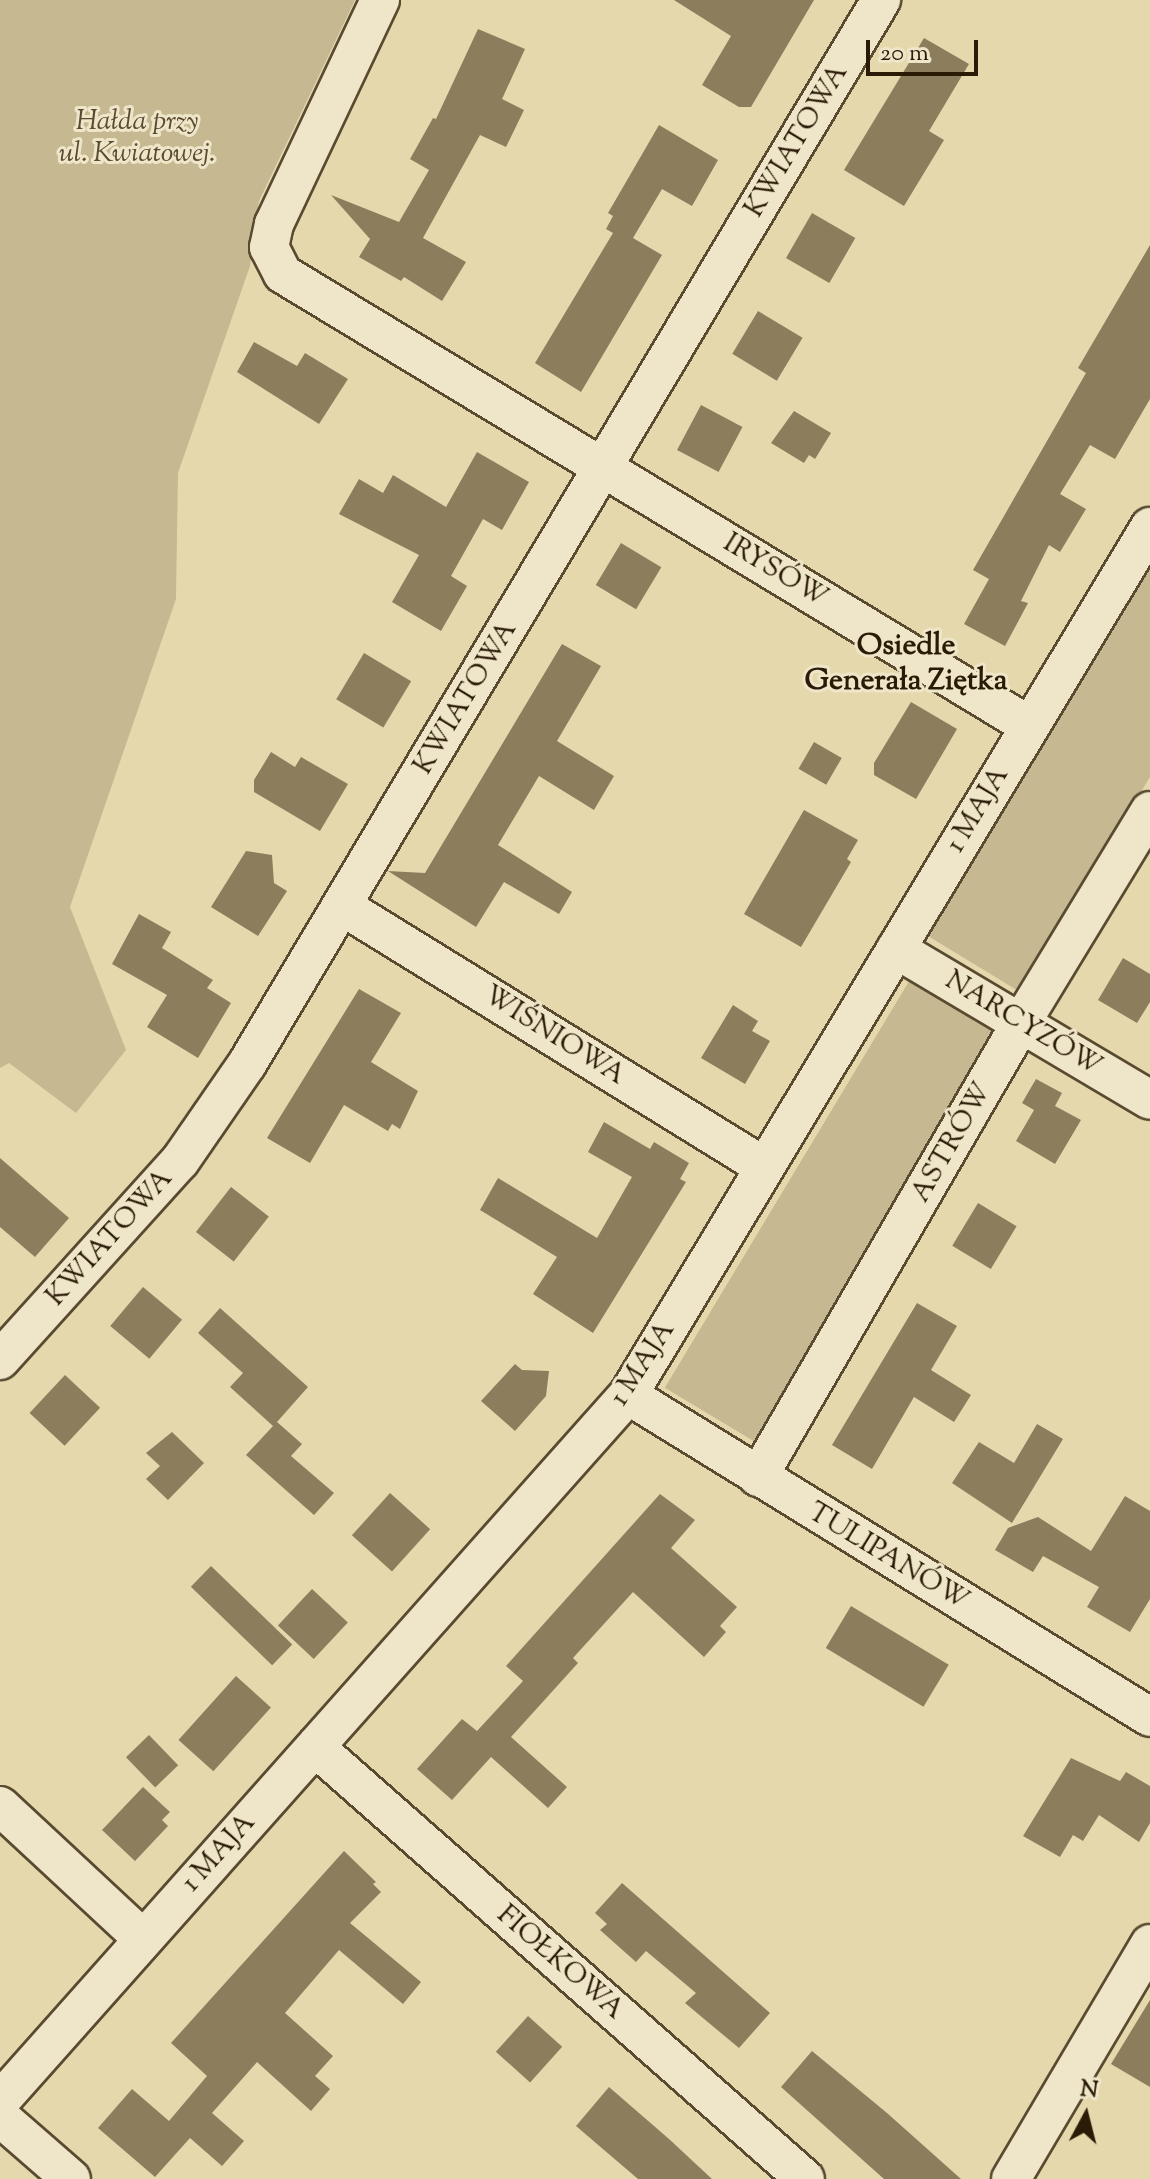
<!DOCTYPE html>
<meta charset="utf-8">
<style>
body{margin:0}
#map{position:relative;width:1150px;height:2179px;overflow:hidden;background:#e6d8ad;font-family:"Sorts Mill Goudy",serif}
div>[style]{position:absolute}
.green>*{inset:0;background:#c6b891;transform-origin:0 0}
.building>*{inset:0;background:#8c7d5d;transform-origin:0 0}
.roads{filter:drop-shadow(2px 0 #594a30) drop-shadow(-2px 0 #594a30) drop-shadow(0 2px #594a30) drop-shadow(0 -2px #594a30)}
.street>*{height:38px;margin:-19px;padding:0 19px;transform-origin:19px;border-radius:19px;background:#efe6ca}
span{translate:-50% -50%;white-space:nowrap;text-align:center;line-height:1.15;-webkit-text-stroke:6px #efe6ca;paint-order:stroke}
.park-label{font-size:28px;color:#594a30;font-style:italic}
.street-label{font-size:28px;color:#2a1b06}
.neighbourhood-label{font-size:30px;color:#2a1b06;font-weight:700}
.north{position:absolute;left:1046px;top:2075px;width:80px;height:80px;-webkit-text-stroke:6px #efe6ca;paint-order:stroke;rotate:7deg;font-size:22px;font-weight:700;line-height:32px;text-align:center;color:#2a1b06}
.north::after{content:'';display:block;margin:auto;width:28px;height:36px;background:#2a1b06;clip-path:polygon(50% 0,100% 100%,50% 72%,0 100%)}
.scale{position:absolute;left:866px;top:40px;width:112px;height:36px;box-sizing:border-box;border:4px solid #2a1b06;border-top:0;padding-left:10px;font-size:24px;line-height:28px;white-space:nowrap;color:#2a1b06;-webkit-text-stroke:6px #efe6ca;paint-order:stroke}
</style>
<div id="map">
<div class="green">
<div style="clip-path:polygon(0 0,355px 0,259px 201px,250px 266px,178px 473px,176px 599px,70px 907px,126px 1050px,76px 1113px,9px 1063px,0 1068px)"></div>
<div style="clip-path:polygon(1150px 569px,1150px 777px,1020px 992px,928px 936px)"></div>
<div style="left:911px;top:978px;width:105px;height:478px;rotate:31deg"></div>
</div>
<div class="building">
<div style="clip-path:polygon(674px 0,814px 0,751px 107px,739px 107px,702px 85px,731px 36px)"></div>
<div style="clip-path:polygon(478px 29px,525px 49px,502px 99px,524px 110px,506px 147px,480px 135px,423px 238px,466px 262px,442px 301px,404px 277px,401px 281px,359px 257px,370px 239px,331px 195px,399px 222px,429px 170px,410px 159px,433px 118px,436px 119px)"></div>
<div style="clip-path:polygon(924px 38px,969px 64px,929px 131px,944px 140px,904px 206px,844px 170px)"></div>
<div style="clip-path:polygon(659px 125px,718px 160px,692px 206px,662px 189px,633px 238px,662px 255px,581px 392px,535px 363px,613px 233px,606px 229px,613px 216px,608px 213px)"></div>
<div style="left:812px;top:213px;width:50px;height:52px;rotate:30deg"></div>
<div style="clip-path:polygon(1150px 245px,1150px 399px,1115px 459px,1090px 445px,1060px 494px,1086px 509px,1060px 552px,1049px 545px,1021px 601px,1028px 603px,1005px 646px,964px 624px,989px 579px,973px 570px,1086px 373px,1078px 368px)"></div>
<div style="left:758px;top:311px;width:52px;height:50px;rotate:31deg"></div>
<div style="clip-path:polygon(254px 342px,297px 366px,305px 353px,348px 379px,319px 424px,237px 372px)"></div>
<div style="left:701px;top:405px;width:47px;height:51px;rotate:28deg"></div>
<div style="clip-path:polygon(794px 411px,831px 433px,815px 459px,809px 455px,804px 463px,771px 443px)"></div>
<div style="clip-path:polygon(477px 452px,529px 482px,502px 530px,483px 519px,451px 576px,467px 586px,441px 631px,392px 602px,419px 555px,339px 514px,359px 479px,383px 493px,393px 475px,446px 507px)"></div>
<div style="left:621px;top:543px;width:47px;height:49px;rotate:31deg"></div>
<div style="clip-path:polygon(562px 644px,601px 666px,557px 741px,614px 776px,594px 810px,539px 776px,498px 845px,572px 892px,559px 914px,504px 882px,476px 927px,388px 871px,425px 873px)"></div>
<div style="left:364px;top:653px;width:55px;height:54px;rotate:31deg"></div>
<div style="clip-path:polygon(911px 702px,957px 729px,916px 799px,874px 775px,874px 763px)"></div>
<div style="left:814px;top:742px;width:32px;height:31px;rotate:30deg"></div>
<div style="clip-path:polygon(271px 752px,295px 767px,301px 757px,348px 784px,320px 831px,254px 792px,254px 780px)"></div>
<div style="clip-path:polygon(804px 810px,858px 840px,847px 859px,851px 862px,801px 947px,744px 914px)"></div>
<div style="clip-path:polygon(246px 851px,272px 855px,274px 883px,287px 891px,258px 936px,211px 907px)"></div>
<div style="clip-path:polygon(139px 914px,171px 932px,162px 948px,213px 980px,207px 988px,231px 1003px,198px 1058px,147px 1027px,167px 995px,112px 964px)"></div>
<div style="clip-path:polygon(1123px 958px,1150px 974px,1150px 1002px,1137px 1023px,1098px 1000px)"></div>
<div style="clip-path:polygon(359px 989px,401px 1013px,371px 1062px,418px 1091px,400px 1129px,392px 1124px,388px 1131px,344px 1105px,310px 1163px,267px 1138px)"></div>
<div style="clip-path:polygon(733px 1005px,758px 1021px,752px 1031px,770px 1041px,745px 1084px,701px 1058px)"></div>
<div style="clip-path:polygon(1036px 1079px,1062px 1093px,1055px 1106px,1081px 1120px,1055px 1164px,1016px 1141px,1034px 1110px,1022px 1103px)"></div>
<div style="clip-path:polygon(604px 1122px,650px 1149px,654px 1142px,689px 1163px,680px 1179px,686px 1182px,593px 1333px,533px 1294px,557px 1257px,480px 1210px,498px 1178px,597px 1238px,632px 1177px,588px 1152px)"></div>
<div style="clip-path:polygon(0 1158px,69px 1218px,35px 1257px,0 1227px)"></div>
<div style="left:231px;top:1187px;width:48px;height:57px;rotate:38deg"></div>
<div style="left:978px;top:1203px;width:45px;height:50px;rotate:31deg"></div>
<div style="left:143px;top:1287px;width:51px;height:51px;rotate:40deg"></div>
<div style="clip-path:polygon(917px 1303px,957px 1326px,931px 1370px,971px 1395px,954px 1422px,914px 1397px,872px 1469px,832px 1445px)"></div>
<div style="clip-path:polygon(220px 1308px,308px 1387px,277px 1422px,302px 1444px,291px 1456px,334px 1493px,314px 1515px,246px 1455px,273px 1426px,230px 1387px,243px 1373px,198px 1333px)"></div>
<div style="clip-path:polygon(515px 1364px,522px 1370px,549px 1371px,546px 1396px,515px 1431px,481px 1401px)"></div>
<div style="left:65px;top:1375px;width:48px;height:52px;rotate:43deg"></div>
<div style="clip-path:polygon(1037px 1424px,1063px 1439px,1012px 1523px,952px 1483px,979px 1442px,1014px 1463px)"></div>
<div style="clip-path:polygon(172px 1432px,204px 1463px,168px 1500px,146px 1479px,160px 1466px,146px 1453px)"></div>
<div style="left:390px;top:1493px;width:54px;height:57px;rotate:42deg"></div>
<div style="clip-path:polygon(660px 1494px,695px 1520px,671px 1548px,737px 1607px,720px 1626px,726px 1632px,704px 1657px,633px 1592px,573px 1658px,578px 1663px,511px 1737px,567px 1787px,548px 1808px,491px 1757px,452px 1800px,417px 1769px,462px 1719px,477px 1731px,523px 1681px,506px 1666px)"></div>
<div style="clip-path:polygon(1125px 1496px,1150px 1511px,1150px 1599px,1130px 1632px,1087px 1607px,1099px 1587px,1043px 1556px,1033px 1572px,995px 1550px,1008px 1528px,1038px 1517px,1091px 1551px)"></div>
<div style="left:211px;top:1566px;width:113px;height:29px;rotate:44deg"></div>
<div style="left:312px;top:1589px;width:49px;height:50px;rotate:43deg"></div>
<div style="left:851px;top:1606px;width:114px;height:49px;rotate:31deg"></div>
<div style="left:236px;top:1676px;width:47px;height:86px;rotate:42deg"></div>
<div style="left:149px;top:1735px;width:42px;height:32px;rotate:46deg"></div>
<div style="clip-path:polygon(1071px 1758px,1120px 1781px,1126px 1772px,1150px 1786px,1150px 1823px,1139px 1842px,1099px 1815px,1083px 1841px,1073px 1835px,1060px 1857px,1023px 1836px)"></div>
<div style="clip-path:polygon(143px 1787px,170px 1812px,162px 1820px,168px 1826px,135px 1861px,102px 1830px)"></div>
<div style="clip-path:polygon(344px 1851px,376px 1882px,373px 1884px,381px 1892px,350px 1923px,421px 1982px,403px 2004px,339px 1950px,285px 2013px,333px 2056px,315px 2076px,330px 2089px,311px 2111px,257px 2062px,212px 2113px,244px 2141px,222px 2166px,190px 2138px,155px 2177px,98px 2128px,132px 2089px,169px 2121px,207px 2076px,171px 2043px)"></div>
<div style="clip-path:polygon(622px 1883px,770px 2013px,739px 2048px,685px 2003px,696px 1993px,646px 1951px,636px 1962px,600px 1930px,607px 1924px,595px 1913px)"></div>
<div style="clip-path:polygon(1150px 2000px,1150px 2087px,1111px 2064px)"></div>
<div style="left:528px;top:2016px;width:46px;height:48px;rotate:42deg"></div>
<div style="clip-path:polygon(812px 2051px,887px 2113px,961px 2179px,884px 2179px,781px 2087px)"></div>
<div style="clip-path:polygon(609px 2087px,669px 2139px,712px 2179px,638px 2179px,576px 2126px)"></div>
</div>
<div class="roads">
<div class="street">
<div style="left:380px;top:0;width:248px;rotate:115.3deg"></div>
<div style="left:274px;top:224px;width:24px;rotate:102deg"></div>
<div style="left:269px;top:247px;width:30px;rotate:63deg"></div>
<div style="left:283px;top:274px;width:871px;rotate:31.19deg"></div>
<div style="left:342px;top:906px;width:497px;rotate:31.7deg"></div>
<div style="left:896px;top:949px;width:295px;rotate:30.7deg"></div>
<div style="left:0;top:1360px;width:268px;rotate:-47.9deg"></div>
<div style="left:180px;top:1161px;width:118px;rotate:-55.4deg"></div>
<div style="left:247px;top:1064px;width:1239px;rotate:-59.21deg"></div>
<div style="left:628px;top:1395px;width:613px;rotate:31.67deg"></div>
<div style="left:758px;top:1477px;width:525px;rotate:-59.92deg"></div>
<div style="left:1021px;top:1023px;width:248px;rotate:-58.7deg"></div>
<div style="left:315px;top:1747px;width:653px;rotate:41.4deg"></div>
<div style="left:0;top:1806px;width:194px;rotate:42.9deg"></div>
<div style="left:0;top:2101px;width:945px;rotate:-48.35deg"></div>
<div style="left:628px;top:1395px;width:1013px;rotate:-58.98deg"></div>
<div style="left:0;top:2117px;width:94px;rotate:41.1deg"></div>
<div style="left:1011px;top:2179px;width:273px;rotate:-59.4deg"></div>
</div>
</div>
<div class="park-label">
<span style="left:137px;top:138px">Hałda przy<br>ul. Kwiatowej.</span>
</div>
<div class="street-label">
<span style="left:797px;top:141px;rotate:-59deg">KWIATOWA</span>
<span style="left:775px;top:571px;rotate:31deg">IRYSÓW</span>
<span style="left:466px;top:698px;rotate:-59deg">KWIATOWA</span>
<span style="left:978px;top:810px;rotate:-59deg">1 MAJA</span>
<span style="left:1023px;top:1024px;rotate:31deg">NARCYZÓW</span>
<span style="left:554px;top:1036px;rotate:32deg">WIŚNIOWA</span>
<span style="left:952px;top:1143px;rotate:-60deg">ASTRÓW</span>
<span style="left:110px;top:1238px;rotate:-48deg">KWIATOWA</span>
<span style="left:643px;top:1364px;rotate:-57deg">1 MAJA</span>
<span style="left:888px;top:1557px;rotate:31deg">TULIPANÓW</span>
<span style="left:219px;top:1853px;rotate:-48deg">1 MAJA</span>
<span style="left:560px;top:1963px;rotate:41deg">FIOŁKOWA</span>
</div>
<div class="neighbourhood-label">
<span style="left:906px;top:664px">Osiedle<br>Generała Ziętka</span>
</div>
<div class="north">N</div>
<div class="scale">20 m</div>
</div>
